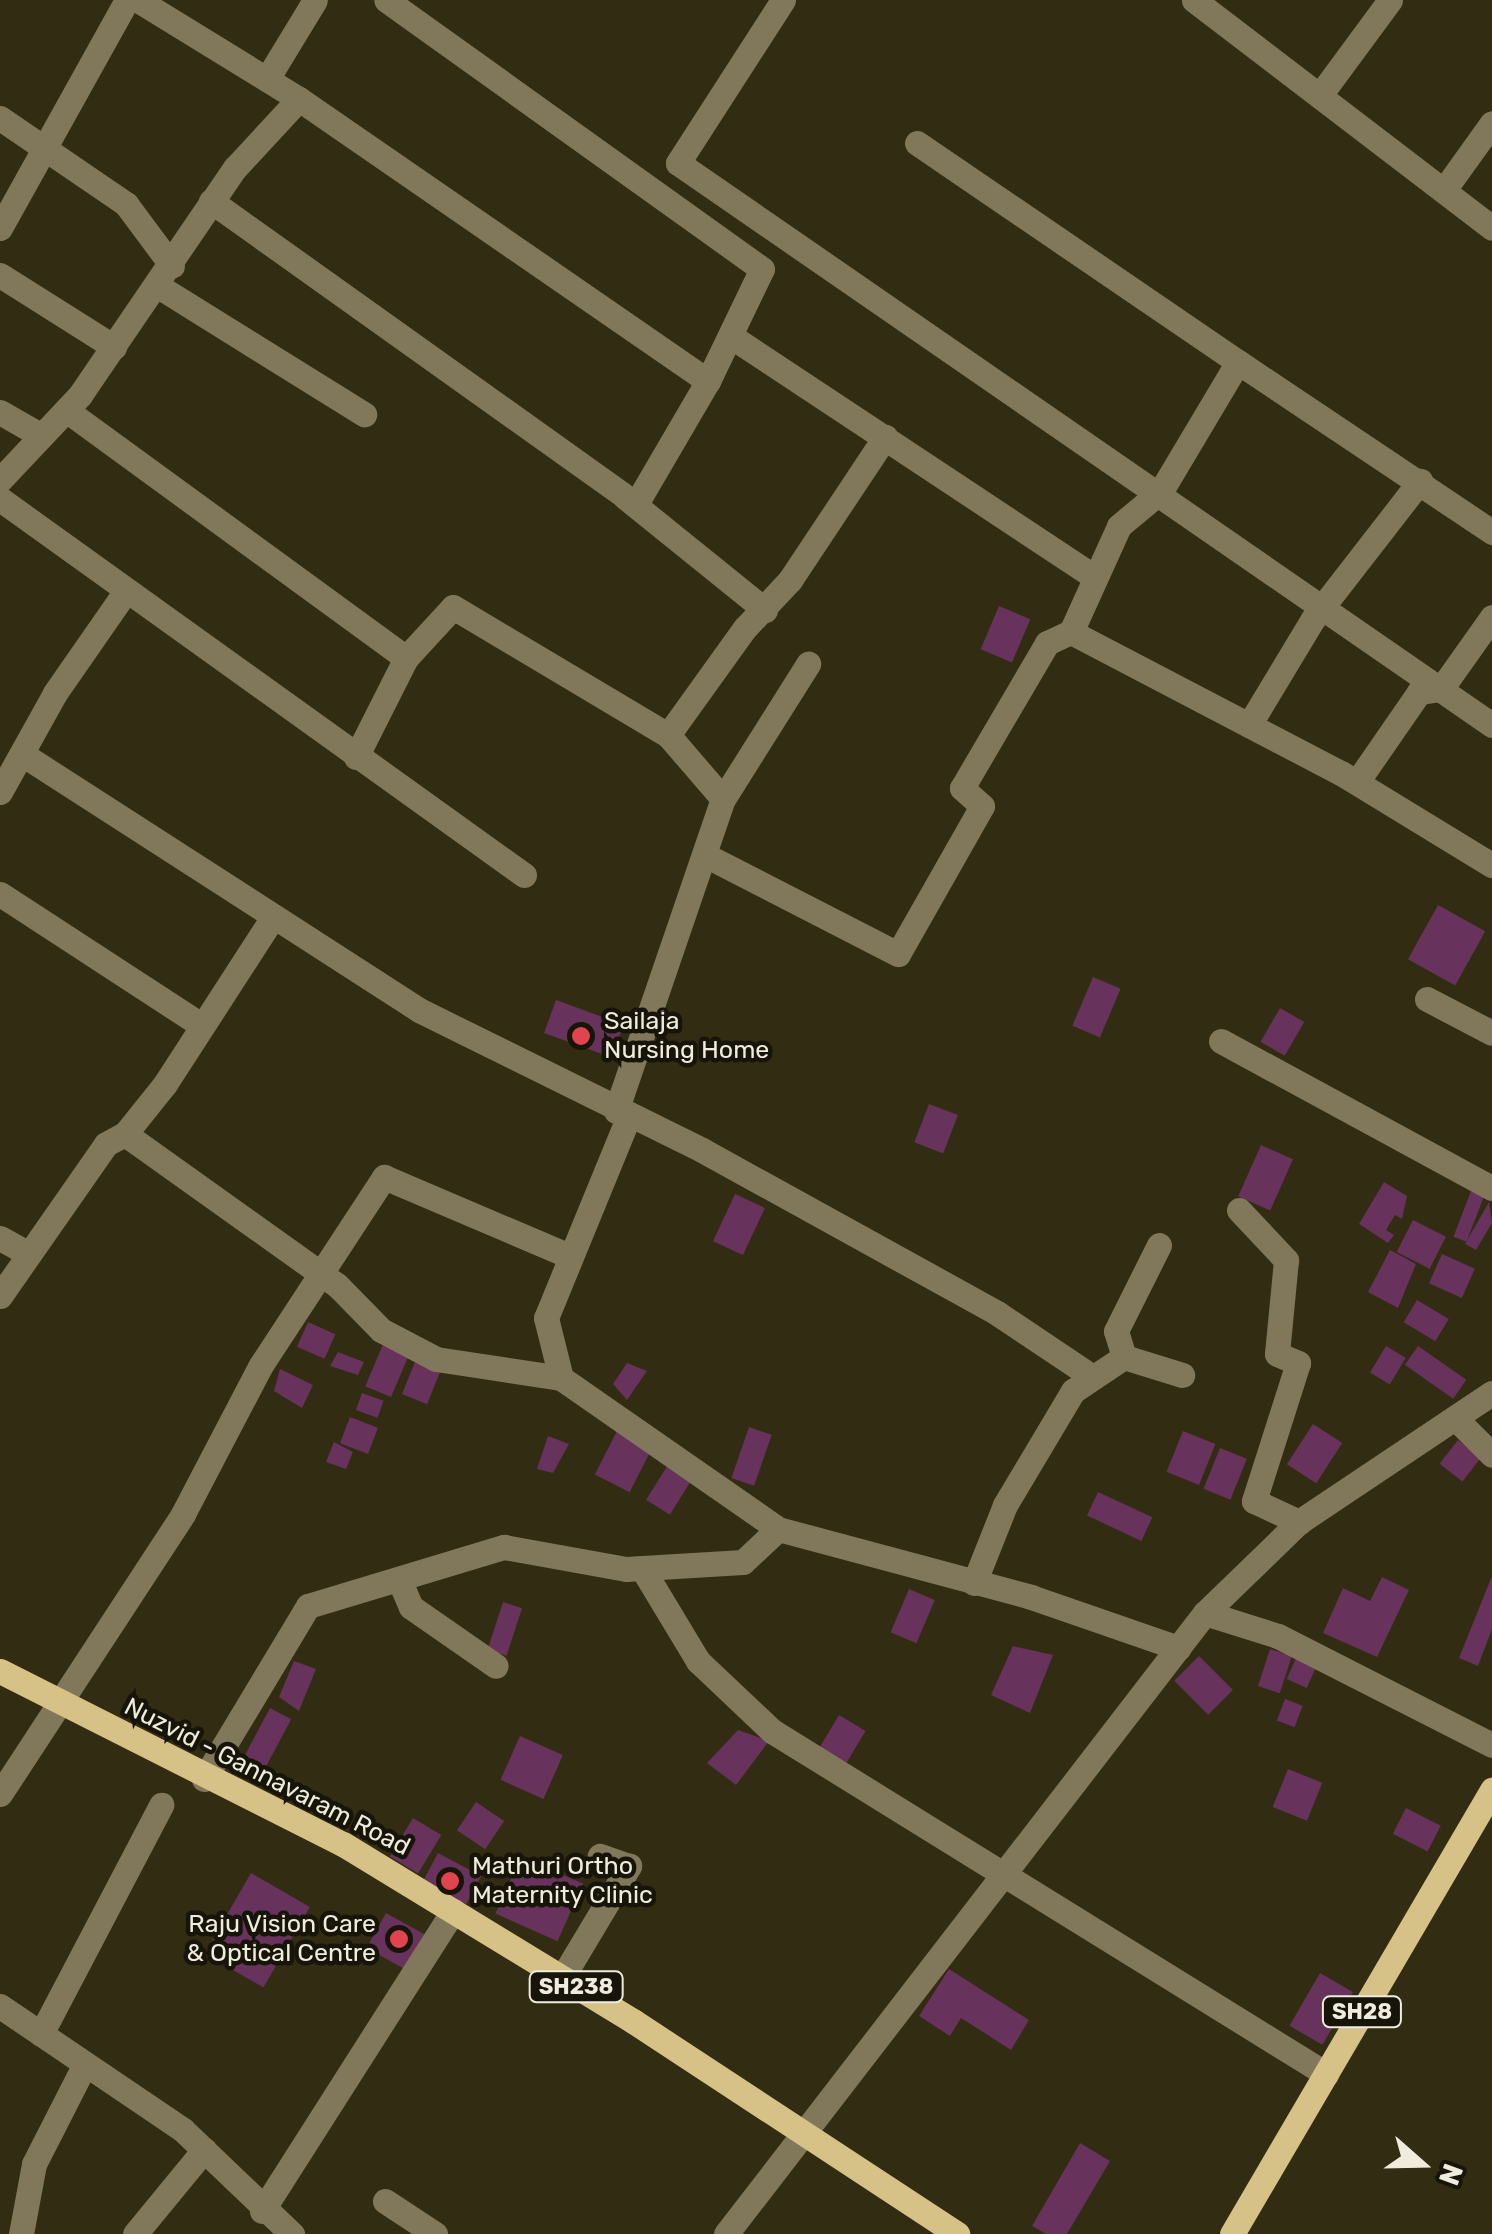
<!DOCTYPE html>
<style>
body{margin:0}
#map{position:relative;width:1492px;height:2234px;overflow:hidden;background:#322c12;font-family:Rubik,sans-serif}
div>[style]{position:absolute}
.building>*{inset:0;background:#67325b;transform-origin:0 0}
.minor>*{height:25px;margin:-12.5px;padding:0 12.5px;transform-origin:12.5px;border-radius:12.5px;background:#81775b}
.major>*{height:25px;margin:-12.5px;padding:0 12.5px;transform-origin:12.5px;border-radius:12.5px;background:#d6c287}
.dots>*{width:28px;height:28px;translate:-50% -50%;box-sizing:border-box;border:5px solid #17150a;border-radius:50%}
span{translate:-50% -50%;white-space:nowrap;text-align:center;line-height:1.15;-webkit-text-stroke:9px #17150a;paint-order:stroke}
.shield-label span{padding:2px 8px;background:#17150a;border:2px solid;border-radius:8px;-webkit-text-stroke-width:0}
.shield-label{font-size:22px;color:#f0ecdd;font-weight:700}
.poi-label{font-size:25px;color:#f0ecdd}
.left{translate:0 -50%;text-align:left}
.right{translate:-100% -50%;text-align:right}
.street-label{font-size:25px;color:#f0ecdd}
.north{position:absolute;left:1372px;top:2114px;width:100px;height:100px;-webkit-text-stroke:8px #17150a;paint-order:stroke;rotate:110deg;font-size:28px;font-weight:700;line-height:40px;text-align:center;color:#f0ecdd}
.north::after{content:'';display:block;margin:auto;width:35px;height:45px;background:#f0ecdd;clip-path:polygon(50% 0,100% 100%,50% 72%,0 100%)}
</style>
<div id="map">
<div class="building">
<div style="left:999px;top:606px;width:34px;height:47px;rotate:23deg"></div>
<div style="left:1438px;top:905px;width:54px;height:62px;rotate:29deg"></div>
<div style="left:1093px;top:977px;width:30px;height:53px;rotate:23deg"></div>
<div style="left:556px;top:1000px;width:72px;height:35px;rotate:20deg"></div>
<div style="left:1280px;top:1008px;width:28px;height:39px;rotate:30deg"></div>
<div style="left:929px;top:1104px;width:31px;height:41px;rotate:21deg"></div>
<div style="left:1261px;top:1145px;width:35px;height:56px;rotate:24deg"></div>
<div style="clip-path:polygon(1384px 1182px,1407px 1196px,1402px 1219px,1395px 1215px,1386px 1230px,1394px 1235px,1388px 1243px,1359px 1224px)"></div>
<div style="left:1471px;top:1191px;width:14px;height:49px;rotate:21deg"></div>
<div style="left:735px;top:1194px;width:33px;height:52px;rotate:25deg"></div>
<div style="clip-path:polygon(1489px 1202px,1492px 1223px,1476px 1250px,1465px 1244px)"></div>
<div style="left:1413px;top:1220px;width:37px;height:36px;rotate:27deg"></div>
<div style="clip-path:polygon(1390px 1250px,1416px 1264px,1398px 1308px,1368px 1292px)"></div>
<div style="left:1442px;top:1254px;width:36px;height:32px;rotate:24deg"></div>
<div style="left:1417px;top:1300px;width:37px;height:26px;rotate:31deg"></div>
<div style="left:308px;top:1322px;width:30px;height:27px;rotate:24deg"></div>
<div style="left:384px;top:1342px;width:28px;height:48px;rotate:23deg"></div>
<div style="left:1386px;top:1346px;width:23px;height:31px;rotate:31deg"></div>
<div style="left:1418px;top:1346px;width:59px;height:23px;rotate:35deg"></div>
<div style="clip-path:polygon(338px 1352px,364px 1362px,358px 1375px,330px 1366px)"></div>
<div style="left:417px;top:1357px;width:27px;height:40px;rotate:22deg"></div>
<div style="clip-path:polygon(627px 1363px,647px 1371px,627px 1400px,613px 1384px)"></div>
<div style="clip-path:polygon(280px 1369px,313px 1385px,302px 1408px,274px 1391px)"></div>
<div style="left:362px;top:1393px;width:23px;height:18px;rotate:20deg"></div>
<div style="left:350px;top:1417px;width:30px;height:28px;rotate:21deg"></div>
<div style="left:1313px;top:1424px;width:35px;height:48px;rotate:33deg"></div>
<div style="left:749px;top:1427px;width:24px;height:54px;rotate:19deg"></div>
<div style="left:618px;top:1429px;width:39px;height:51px;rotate:27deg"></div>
<div style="left:1183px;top:1431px;width:35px;height:44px;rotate:22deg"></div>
<div style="clip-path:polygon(548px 1436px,569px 1444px,553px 1473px,537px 1469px)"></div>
<div style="left:1458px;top:1440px;width:29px;height:30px;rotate:38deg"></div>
<div style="clip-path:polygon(334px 1442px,353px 1452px,346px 1469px,326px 1462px)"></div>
<div style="left:1220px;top:1448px;width:29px;height:44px;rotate:22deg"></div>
<div style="left:671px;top:1460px;width:28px;height:47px;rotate:32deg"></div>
<div style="left:1098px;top:1492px;width:60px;height:26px;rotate:25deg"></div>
<div style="clip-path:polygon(1492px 1576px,1492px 1629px,1478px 1666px,1459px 1658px)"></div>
<div style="clip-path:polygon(1382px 1577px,1409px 1590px,1377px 1657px,1323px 1633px,1343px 1588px,1370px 1601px)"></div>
<div style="left:909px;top:1589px;width:28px;height:47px;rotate:23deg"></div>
<div style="left:503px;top:1602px;width:20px;height:50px;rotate:18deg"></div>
<div style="clip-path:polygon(1013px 1646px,1053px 1655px,1030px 1713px,991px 1695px)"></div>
<div style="left:1270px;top:1649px;width:23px;height:39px;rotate:18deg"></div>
<div style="left:1199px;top:1656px;width:48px;height:35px;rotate:45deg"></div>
<div style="left:1296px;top:1658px;width:22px;height:23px;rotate:24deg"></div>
<div style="clip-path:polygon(294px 1661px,316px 1669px,299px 1711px,279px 1697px)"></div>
<div style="left:1285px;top:1699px;width:19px;height:23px;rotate:21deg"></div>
<div style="left:270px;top:1708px;width:24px;height:69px;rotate:28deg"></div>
<div style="left:839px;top:1715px;width:31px;height:44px;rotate:31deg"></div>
<div style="clip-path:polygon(738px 1730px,769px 1741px,736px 1785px,707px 1763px)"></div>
<div style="left:520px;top:1736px;width:47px;height:48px;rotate:24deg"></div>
<div style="left:1288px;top:1769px;width:37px;height:41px;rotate:22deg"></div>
<div style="left:476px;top:1802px;width:34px;height:34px;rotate:34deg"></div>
<div style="left:1406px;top:1808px;width:39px;height:29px;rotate:27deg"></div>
<div style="left:413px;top:1818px;width:33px;height:45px;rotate:31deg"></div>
<div style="left:438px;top:1853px;width:49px;height:32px;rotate:28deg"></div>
<div style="left:521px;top:1856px;width:68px;height:63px;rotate:24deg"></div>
<div style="left:251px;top:1873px;width:68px;height:93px;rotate:30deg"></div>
<div style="left:386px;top:1913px;width:45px;height:40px;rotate:29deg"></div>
<div style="clip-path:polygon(949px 1969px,1029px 2020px,1011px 2050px,961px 2018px,950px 2036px,919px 2016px)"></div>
<div style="left:1320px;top:1973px;width:38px;height:61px;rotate:30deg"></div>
<div style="clip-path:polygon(1080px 2143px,1110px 2161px,1067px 2234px,1046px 2234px,1032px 2226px)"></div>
</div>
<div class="minor">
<div style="left:138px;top:0;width:189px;rotate:31.6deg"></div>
<div style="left:299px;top:99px;width:497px;rotate:34.6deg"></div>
<div style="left:783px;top:0;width:194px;rotate:122.8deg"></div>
<div style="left:678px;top:163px;width:989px;rotate:34.62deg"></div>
<div style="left:1194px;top:0;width:375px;rotate:37.4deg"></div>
<div style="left:267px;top:79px;width:92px;rotate:-58.7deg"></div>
<div style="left:1320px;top:95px;width:118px;rotate:-53.6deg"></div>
<div style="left:0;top:118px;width:153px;rotate:34.3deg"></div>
<div style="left:126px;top:204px;width:77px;rotate:53.4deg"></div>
<div style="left:917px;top:143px;width:389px;rotate:34.3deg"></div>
<div style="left:1444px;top:190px;width:82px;rotate:-54.4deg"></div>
<div style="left:211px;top:201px;width:522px;rotate:35.49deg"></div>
<div style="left:636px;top:504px;width:143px;rotate:-59.7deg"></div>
<div style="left:708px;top:381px;width:124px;rotate:-64.3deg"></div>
<div style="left:762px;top:269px;width:462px;rotate:-144.4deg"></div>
<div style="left:0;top:228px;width:261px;rotate:-60.9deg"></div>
<div style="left:0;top:275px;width:135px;rotate:32.3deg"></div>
<div style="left:158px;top:286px;width:243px;rotate:31.9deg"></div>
<div style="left:732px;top:337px;width:435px;rotate:33.5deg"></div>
<div style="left:66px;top:410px;width:421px;rotate:36.1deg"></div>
<div style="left:0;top:412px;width:46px;rotate:29.9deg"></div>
<div style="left:0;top:480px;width:117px;rotate:-46.7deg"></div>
<div style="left:80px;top:395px;width:275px;rotate:-55.7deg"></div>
<div style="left:235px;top:168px;width:94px;rotate:-47.2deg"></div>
<div style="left:625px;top:497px;width:180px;rotate:38.9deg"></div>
<div style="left:0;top:499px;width:645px;rotate:35.66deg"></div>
<div style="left:1071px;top:632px;width:305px;rotate:27.6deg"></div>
<div style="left:1341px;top:773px;width:177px;rotate:31.4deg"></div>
<div style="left:1249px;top:725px;width:124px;rotate:-58.9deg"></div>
<div style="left:1313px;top:619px;width:175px;rotate:-52.2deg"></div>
<div style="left:668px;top:735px;width:132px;rotate:-54.3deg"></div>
<div style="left:745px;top:628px;width:66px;rotate:-46.8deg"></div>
<div style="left:790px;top:580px;width:172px;rotate:-56.4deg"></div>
<div style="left:22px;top:754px;width:472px;rotate:32.8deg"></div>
<div style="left:419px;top:1010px;width:316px;rotate:26.3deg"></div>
<div style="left:702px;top:1150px;width:337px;rotate:28.9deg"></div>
<div style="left:997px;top:1313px;width:113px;rotate:33.8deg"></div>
<div style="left:356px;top:757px;width:111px;rotate:-63.2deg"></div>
<div style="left:406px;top:658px;width:69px;rotate:-47.3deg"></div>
<div style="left:453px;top:607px;width:250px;rotate:30.8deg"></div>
<div style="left:668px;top:735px;width:84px;rotate:49.3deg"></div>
<div style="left:1357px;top:782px;width:109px;rotate:-55.4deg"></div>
<div style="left:1419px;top:692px;width:22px;rotate:-8deg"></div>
<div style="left:1441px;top:689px;width:88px;rotate:-54.7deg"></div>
<div style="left:0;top:792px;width:113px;rotate:-60.9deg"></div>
<div style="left:55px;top:693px;width:124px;rotate:-55.2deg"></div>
<div style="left:705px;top:855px;width:217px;rotate:27.2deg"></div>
<div style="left:898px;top:954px;width:170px;rotate:-60.4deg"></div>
<div style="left:982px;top:806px;width:27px;rotate:-138deg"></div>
<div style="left:962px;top:788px;width:168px;rotate:-59.6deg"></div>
<div style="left:1047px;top:643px;width:26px;rotate:-25deg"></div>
<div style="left:1071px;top:632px;width:116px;rotate:-65.6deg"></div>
<div style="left:1119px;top:526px;width:55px;rotate:-39.8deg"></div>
<div style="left:1161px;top:491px;width:150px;rotate:-59.2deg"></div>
<div style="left:1238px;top:362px;width:306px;rotate:33.8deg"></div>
<div style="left:0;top:894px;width:240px;rotate:33.1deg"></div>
<div style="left:1427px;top:999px;width:73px;rotate:27.6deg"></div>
<div style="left:1221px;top:1041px;width:308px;rotate:28.5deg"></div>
<div style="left:616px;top:1111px;width:330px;rotate:-71.1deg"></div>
<div style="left:723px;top:799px;width:160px;rotate:-57.8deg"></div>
<div style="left:125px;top:1134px;width:260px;rotate:35.5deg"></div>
<div style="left:337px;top:1285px;width:63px;rotate:45.6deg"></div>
<div style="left:381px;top:1330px;width:62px;rotate:27.8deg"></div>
<div style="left:436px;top:1359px;width:126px;rotate:8.6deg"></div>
<div style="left:561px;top:1378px;width:264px;rotate:34.8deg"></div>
<div style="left:778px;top:1529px;width:262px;rotate:15deg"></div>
<div style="left:1031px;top:1597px;width:156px;rotate:19.1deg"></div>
<div style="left:1239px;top:1210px;width:69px;rotate:46.8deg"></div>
<div style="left:1286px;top:1260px;width:94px;rotate:95.5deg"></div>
<div style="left:1277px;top:1354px;width:23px;rotate:23deg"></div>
<div style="left:1298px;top:1363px;width:145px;rotate:107.7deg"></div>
<div style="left:1254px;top:1501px;width:50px;rotate:25deg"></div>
<div style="left:0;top:1238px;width:33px;rotate:29deg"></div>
<div style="left:0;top:1296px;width:185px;rotate:-55.1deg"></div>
<div style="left:106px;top:1144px;width:21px;rotate:-28deg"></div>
<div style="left:125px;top:1134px;width:64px;rotate:-51.3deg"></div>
<div style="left:165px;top:1084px;width:195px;rotate:-57.1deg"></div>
<div style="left:1124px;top:1357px;width:27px;rotate:-107deg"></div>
<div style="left:1116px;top:1331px;width:96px;rotate:-63.4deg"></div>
<div style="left:561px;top:1378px;width:62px;rotate:-104deg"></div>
<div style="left:546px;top:1318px;width:218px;rotate:-67.7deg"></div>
<div style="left:1455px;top:1418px;width:52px;rotate:45deg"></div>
<div style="left:642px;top:1568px;width:109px;rotate:58.9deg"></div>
<div style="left:698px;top:1661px;width:102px;rotate:43.4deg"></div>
<div style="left:772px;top:1731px;width:652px;rotate:31.76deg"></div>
<div style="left:399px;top:1579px;width:30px;rotate:67deg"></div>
<div style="left:411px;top:1607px;width:103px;rotate:34.8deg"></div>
<div style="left:974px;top:1583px;width:84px;rotate:-68.3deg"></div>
<div style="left:1005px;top:1505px;width:133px;rotate:-59.2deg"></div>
<div style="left:1073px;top:1391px;width:61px;rotate:-33.7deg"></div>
<div style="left:1124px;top:1357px;width:61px;rotate:17.2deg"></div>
<div style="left:1205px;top:1613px;width:131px;rotate:-44.1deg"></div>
<div style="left:1299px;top:1522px;width:232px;rotate:-33.8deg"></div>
<div style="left:204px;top:1779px;width:202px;rotate:-59deg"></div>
<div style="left:308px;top:1606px;width:205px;rotate:-16.8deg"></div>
<div style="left:504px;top:1547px;width:124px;rotate:10.2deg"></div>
<div style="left:626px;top:1569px;width:117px;rotate:-3.4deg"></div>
<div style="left:743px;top:1562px;width:48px;rotate:-43.3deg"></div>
<div style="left:0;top:1794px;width:334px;rotate:-56.8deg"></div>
<div style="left:183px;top:1514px;width:168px;rotate:-62.4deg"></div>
<div style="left:261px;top:1365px;width:225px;rotate:-56.8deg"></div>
<div style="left:384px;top:1177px;width:201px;rotate:23.1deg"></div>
<div style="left:562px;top:1978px;width:131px;rotate:-59.1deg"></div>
<div style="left:629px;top:1866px;width:31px;rotate:-161deg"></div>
<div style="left:0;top:2006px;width:221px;rotate:34.1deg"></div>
<div style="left:183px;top:2130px;width:151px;rotate:43.7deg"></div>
<div style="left:41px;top:2034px;width:259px;rotate:-62.3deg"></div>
<div style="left:385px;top:2201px;width:60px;rotate:33.4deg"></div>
<div style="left:262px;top:2211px;width:356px;rotate:-57.5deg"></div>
<div style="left:21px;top:2234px;width:71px;rotate:-79.5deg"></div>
<div style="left:34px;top:2164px;width:112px;rotate:-63deg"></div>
<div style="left:135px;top:2234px;width:109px;rotate:-50.6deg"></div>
<div style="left:726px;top:2234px;width:784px;rotate:-52.36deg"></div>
<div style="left:1205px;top:1613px;width:77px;rotate:17.5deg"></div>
<div style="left:1278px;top:1636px;width:240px;rotate:27deg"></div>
</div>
<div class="major">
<div style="left:0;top:1671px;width:384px;rotate:26.8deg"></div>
<div style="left:343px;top:1844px;width:340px;rotate:31.4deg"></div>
<div style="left:633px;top:2021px;width:388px;rotate:33.3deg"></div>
<div style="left:1232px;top:2234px;width:515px;rotate:-59.65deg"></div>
</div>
<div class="dots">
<div style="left:581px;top:1036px;background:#e0444e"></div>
<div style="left:450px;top:1881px;background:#e0444e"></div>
<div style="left:399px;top:1939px;background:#e0444e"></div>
</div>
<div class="shield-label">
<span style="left:576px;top:1987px">SH238</span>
<span style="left:1362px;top:2012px">SH28</span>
</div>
<div class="poi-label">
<span class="left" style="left:604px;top:1036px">Sailaja<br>Nursing Home</span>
<span class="left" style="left:472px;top:1881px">Mathuri Ortho<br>Maternity Clinic</span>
<span class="right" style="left:376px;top:1939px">Raju Vision Care<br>&amp; Optical Centre</span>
</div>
<div class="street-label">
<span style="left:267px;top:1777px;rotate:27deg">Nuzvid - Gannavaram Road</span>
</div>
<div class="north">N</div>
</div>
